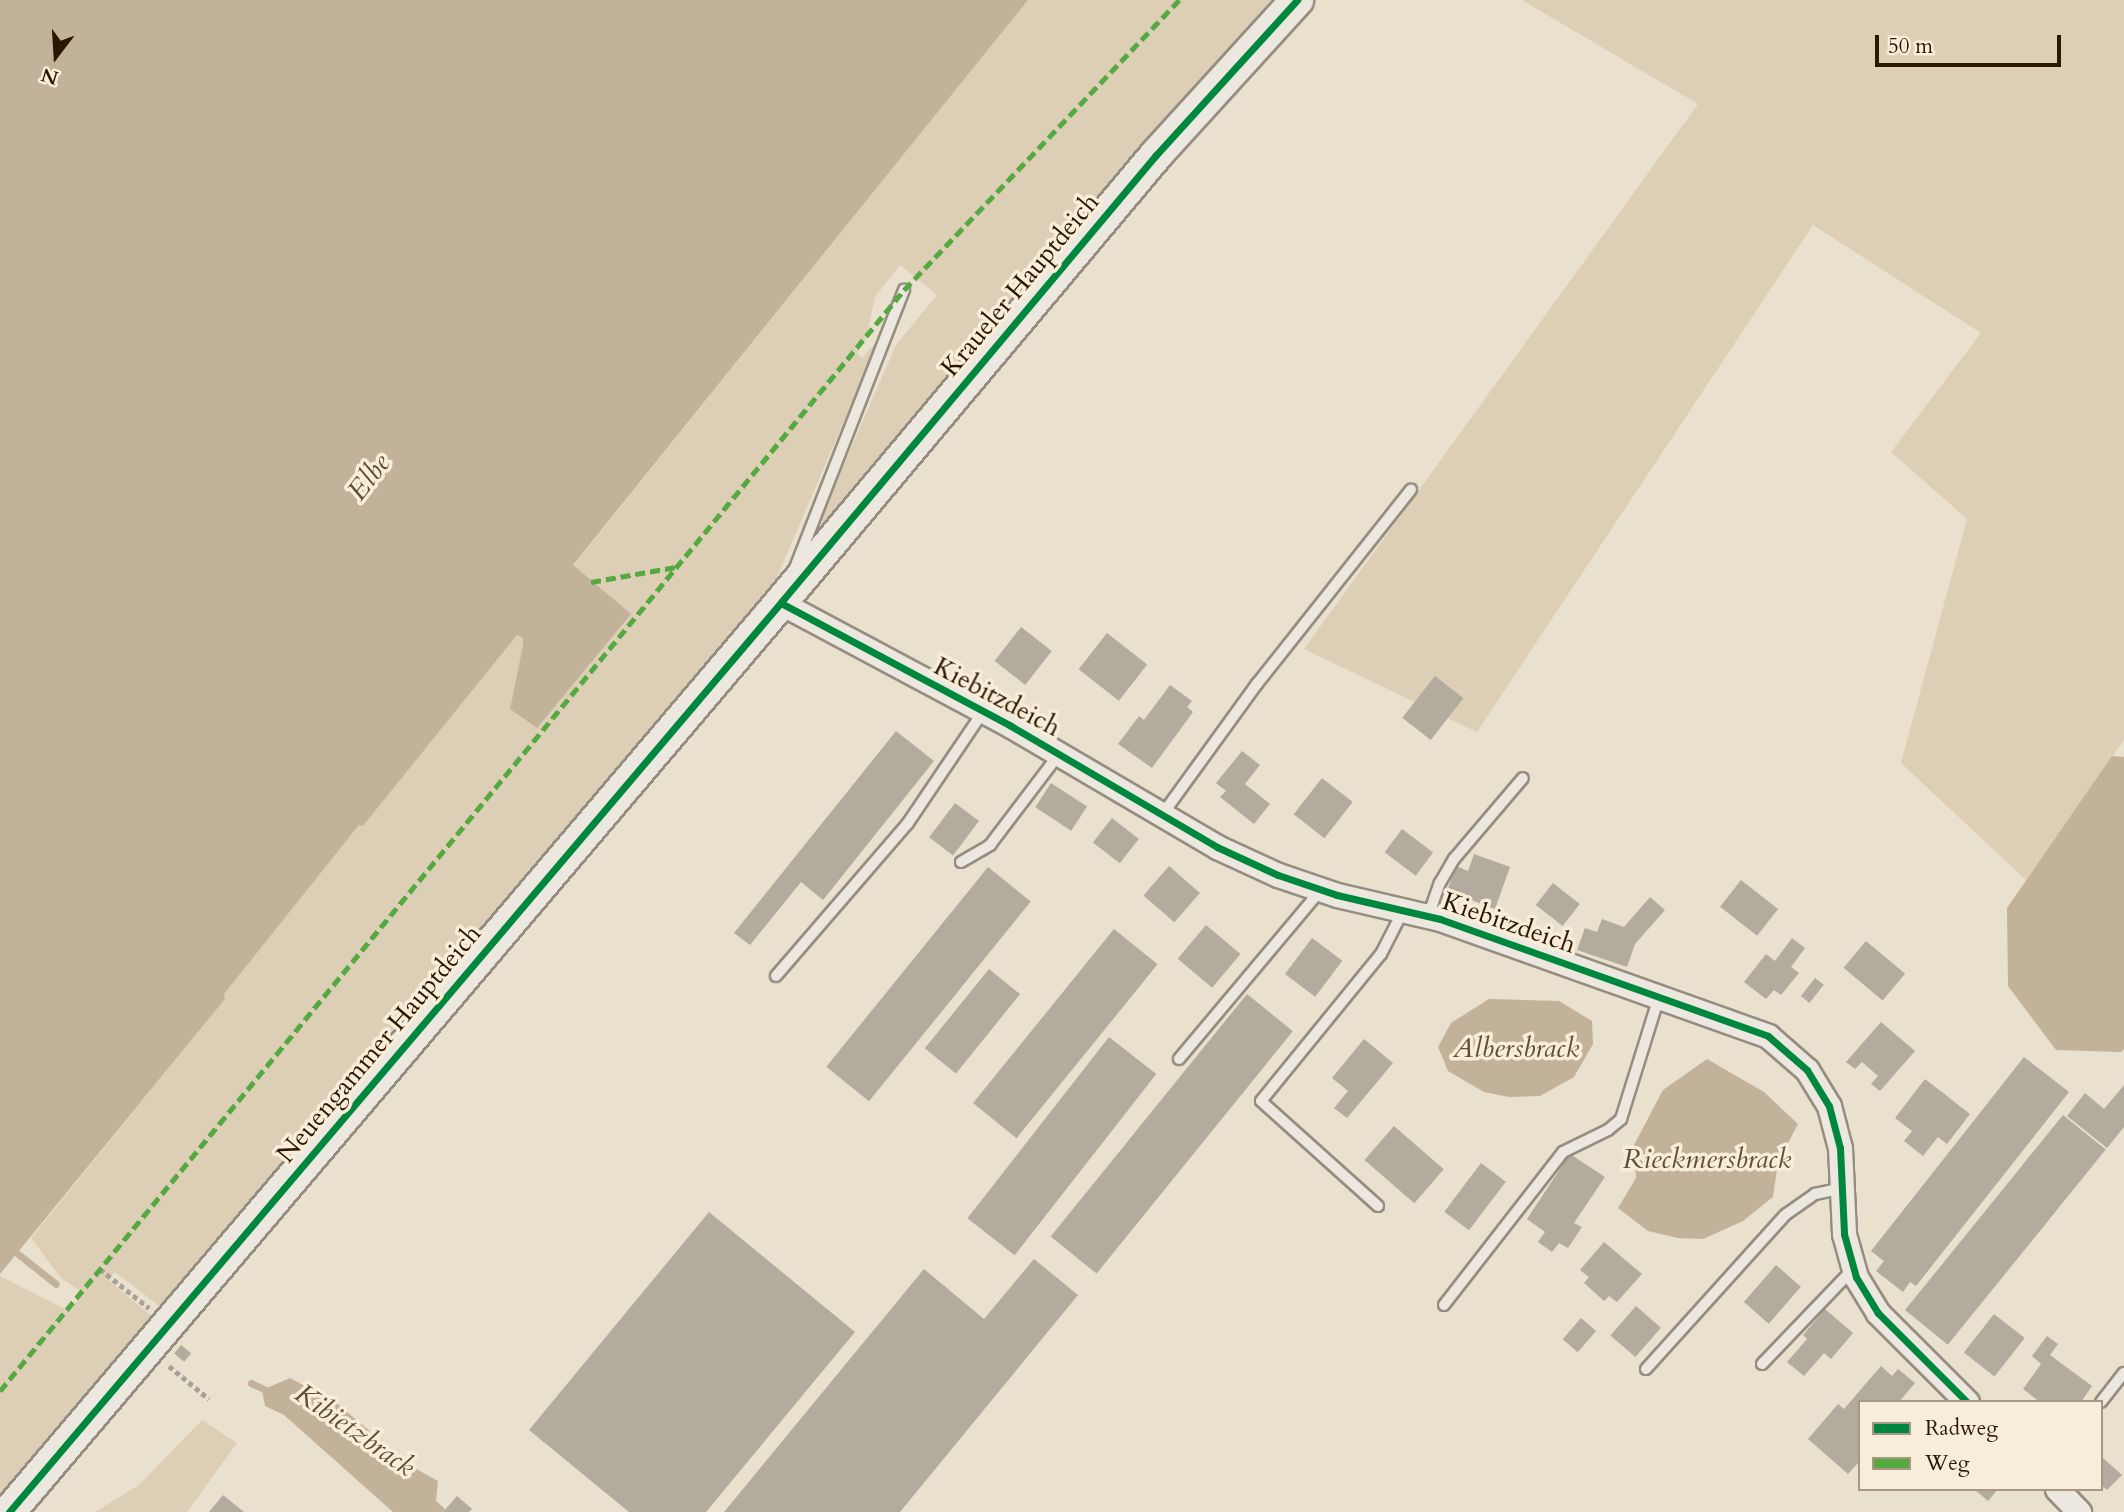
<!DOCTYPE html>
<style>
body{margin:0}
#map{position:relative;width:2124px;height:1512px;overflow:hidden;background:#eae0ce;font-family:Cardo,serif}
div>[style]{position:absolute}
.green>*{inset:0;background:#ddceb6}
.water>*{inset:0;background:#c1b299}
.stream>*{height:7px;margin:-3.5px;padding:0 3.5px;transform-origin:3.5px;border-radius:3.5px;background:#c1b299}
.building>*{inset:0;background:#b2ab9e;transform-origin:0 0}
.path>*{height:4.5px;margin-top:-2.25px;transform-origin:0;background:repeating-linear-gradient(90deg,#a7a198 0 5px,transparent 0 8.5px)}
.roads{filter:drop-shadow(2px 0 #958d80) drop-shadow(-2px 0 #958d80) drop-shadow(0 2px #958d80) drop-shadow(0 -2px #958d80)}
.lane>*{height:10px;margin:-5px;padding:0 5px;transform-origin:5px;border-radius:5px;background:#ede8df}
.street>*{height:23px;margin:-11.5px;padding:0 11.5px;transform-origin:11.5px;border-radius:11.5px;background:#ede8df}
.secondary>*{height:32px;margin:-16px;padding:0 16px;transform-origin:16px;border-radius:16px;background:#ede8df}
.quiet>*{height:5px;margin-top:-2.5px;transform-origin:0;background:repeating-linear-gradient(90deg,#54a940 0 10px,transparent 0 15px)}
.cycleway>*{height:7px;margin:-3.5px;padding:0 3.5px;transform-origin:3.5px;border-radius:3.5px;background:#00873e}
span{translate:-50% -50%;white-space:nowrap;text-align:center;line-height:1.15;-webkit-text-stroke:7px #f8edd8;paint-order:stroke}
.street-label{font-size:26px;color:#2b1803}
.water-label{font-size:28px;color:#604e36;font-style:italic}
.legend{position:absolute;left:1858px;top:1400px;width:245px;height:91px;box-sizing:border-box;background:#f8edd8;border:2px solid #a69883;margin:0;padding:9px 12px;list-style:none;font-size:21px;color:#2b1803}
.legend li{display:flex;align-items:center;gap:14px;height:35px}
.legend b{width:35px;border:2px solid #a69883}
.north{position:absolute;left:21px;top:21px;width:70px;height:70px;-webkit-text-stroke:5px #f8edd8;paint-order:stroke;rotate:197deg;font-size:19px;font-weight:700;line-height:28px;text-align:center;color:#2b1803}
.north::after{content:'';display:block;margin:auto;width:24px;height:32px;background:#2b1803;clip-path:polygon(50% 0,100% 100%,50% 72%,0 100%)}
.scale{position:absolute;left:1875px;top:35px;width:186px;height:32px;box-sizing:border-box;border:4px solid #2b1803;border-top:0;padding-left:9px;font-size:21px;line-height:24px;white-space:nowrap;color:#2b1803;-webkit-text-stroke:5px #f8edd8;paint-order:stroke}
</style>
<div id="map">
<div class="green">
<div style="clip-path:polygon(1028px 0,1271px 0,812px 537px,896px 345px,937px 295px,900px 265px,875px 297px,866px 339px,857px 353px,862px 358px,880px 338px,776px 579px,162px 1308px,115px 1272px,107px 1279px,154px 1318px,0 1502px,0 1276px,69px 1311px,83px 1293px,61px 1278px,31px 1238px,225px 999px,224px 994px,359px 825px,363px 826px,517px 635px,523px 638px,523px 645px,510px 709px,631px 615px,573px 566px)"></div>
<div style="clip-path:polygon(1522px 0,2124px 0,2124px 740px,2026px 880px,1901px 763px,1967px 519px,1891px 452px,1981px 333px,1813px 225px,1477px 732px,1304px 649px,1698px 104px)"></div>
<div style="clip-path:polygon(202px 1420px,237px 1443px,187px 1512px,95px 1512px,139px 1485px)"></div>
</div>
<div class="water">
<div style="clip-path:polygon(0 0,1028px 0,573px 565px,631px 614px,537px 728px,510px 709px,523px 645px,523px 638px,517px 635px,363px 826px,359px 825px,224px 994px,225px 999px,0 1274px)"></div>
<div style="clip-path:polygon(2112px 756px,2124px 757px,2124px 1049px,2121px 1052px,2056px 1050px,2008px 986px,2007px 908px)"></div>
<div style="clip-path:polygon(1489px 999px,1559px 1001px,1592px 1021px,1593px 1044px,1574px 1077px,1540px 1096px,1509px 1097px,1484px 1092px,1448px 1071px,1438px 1047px,1451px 1023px)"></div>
<div style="clip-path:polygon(1707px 1059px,1764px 1092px,1798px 1124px,1778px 1162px,1773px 1197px,1743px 1221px,1703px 1239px,1678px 1238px,1648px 1231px,1618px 1208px,1636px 1178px,1634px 1145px,1663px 1090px)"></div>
<div style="clip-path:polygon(290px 1378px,307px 1387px,320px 1389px,411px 1466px,438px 1481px,436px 1501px,445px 1509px,443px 1512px,393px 1512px,284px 1415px,265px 1406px,262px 1390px)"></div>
</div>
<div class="stream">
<div style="left:18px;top:1254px;width:48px;rotate:38.3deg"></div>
<div style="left:251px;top:1383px;width:21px;rotate:25deg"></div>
</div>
<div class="building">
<div style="left:1021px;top:627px;width:39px;height:43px;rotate:38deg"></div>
<div style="left:1107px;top:633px;width:51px;height:46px;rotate:38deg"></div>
<div style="left:1435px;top:676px;width:36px;height:53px;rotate:38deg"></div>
<div style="clip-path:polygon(1170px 685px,1192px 701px,1187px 707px,1193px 712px,1152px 768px,1118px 744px,1139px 716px,1144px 720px)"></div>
<div style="clip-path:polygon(896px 731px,934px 761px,823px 900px,801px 882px,750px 945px,734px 933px)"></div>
<div style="clip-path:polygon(1242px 751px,1260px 765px,1245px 784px,1270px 804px,1254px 824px,1220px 797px,1226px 791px,1216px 783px)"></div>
<div style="left:1322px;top:778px;width:39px;height:46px;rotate:38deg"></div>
<div style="left:1051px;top:783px;width:43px;height:29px;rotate:33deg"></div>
<div style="left:955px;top:803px;width:30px;height:43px;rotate:37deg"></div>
<div style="left:1112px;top:818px;width:34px;height:31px;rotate:38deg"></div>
<div style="left:1402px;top:829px;width:39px;height:29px;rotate:37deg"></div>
<div style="clip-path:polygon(1474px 854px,1510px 867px,1495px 909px,1447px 891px,1456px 866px,1468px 871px)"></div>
<div style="left:1169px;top:866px;width:41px;height:39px;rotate:41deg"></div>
<div style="left:988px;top:867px;width:55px;height:257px;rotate:39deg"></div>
<div style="left:1741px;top:880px;width:47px;height:34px;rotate:38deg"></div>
<div style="left:1553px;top:883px;width:34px;height:28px;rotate:38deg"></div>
<div style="clip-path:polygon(1650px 897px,1665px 910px,1635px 944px,1627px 967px,1577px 950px,1585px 928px,1597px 932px,1602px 919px,1624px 927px)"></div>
<div style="left:1206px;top:925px;width:45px;height:44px;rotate:40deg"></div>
<div style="left:1114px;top:929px;width:56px;height:224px;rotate:39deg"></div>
<div style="left:1312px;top:938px;width:38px;height:45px;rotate:37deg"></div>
<div style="clip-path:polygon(1792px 938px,1805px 948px,1791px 967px,1799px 973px,1781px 995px,1774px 990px,1766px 999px,1744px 982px,1766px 954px,1775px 961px)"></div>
<div style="left:1866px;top:941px;width:51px;height:35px;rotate:40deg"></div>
<div style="left:989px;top:969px;width:40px;height:102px;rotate:39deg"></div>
<div style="left:1815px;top:978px;width:11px;height:23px;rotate:38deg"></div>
<div style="left:1247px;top:994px;width:59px;height:312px;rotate:39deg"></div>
<div style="clip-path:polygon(1881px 1022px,1915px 1051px,1880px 1091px,1871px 1084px,1878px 1076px,1862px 1062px,1855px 1069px,1846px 1062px)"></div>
<div style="left:1109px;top:1037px;width:60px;height:230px;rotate:38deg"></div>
<div style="clip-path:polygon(1364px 1039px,1393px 1063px,1347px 1118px,1334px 1108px,1348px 1091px,1332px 1078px)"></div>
<div style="clip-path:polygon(2024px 1057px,2069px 1092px,1916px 1286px,1910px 1282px,1903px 1292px,1876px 1271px,1884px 1261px,1871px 1251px)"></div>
<div style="clip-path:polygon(1925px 1079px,1970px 1114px,1947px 1144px,1938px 1137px,1923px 1156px,1904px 1141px,1912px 1131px,1895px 1118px)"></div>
<div style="clip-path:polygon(2124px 1085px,2124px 1127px,2107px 1148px,2067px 1116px,2085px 1093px,2104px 1109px)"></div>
<div style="left:2063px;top:1115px;width:55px;height:251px;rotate:39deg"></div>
<div style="left:1394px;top:1126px;width:66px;height:45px;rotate:41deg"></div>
<div style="clip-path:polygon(1570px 1154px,1605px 1177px,1574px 1223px,1582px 1227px,1568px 1248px,1559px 1243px,1552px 1252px,1538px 1242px,1545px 1232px,1527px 1219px)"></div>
<div style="left:1481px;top:1163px;width:31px;height:61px;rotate:37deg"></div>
<div style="clip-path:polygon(709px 1212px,855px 1332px,706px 1512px,629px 1512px,529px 1430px)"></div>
<div style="clip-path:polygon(1604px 1242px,1642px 1274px,1617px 1302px,1609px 1296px,1604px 1301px,1584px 1283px,1589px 1277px,1580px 1270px)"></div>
<div style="clip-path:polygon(1034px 1259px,1078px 1295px,900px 1512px,724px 1512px,924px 1269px,984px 1319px)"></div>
<div style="left:1776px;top:1265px;width:33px;height:49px;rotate:41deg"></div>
<div style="left:1636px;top:1306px;width:33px;height:39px;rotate:41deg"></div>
<div style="clip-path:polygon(1825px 1309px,1853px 1333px,1831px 1359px,1824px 1353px,1804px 1376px,1787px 1362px,1807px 1339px,1803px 1335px)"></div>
<div style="left:1994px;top:1314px;width:39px;height:49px;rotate:38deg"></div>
<div style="left:1581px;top:1318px;width:20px;height:28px;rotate:41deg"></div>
<div style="clip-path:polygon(2047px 1336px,2058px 1344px,2050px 1355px,2092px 1386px,2081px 1402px,2040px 1402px,2023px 1389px,2041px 1364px,2032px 1356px)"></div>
<div style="left:181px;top:1345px;width:13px;height:11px;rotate:39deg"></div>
<div style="clip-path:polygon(1881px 1366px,1892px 1376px,1898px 1369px,1915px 1383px,1899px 1402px,1860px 1402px,1860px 1461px,1848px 1474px,1808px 1439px,1838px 1404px,1844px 1409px)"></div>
<div style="clip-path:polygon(2101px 1456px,2122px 1475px,2107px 1490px,2101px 1485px)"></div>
<div style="clip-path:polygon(1974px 1489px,1998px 1489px,1988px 1501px)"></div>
<div style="clip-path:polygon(223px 1495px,244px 1512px,209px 1512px)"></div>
<div style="clip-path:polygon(457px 1496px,472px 1509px,469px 1512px,443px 1512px)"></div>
</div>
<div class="path">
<div style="left:100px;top:1269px;width:63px;rotate:38.5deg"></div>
<div style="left:169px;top:1366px;width:52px;rotate:39.5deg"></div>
</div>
<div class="roads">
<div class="lane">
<div style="left:795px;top:568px;width:299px;rotate:-68.6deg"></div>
<div style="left:1162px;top:815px;width:162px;rotate:-54.1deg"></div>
<div style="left:1257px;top:684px;width:248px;rotate:-51.6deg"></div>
<div style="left:961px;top:862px;width:34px;rotate:-30deg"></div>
<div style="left:990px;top:845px;width:114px;rotate:-52.8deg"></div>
<div style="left:1428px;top:917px;width:36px;rotate:-71deg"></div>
<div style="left:1440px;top:883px;width:28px;rotate:-60deg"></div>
<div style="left:1454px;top:859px;width:106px;rotate:-49.6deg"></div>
<div style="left:776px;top:976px;width:202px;rotate:-49.2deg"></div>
<div style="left:908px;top:823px;width:134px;rotate:-56deg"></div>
<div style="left:1179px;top:1059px;width:221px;rotate:-50deg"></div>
<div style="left:1378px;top:1206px;width:157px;rotate:-138.1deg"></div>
<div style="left:1261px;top:1101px;width:190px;rotate:-50.8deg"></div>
<div style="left:1381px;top:954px;width:48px;rotate:-62.9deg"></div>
<div style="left:1444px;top:1305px;width:194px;rotate:-52.1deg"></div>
<div style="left:1563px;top:1152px;width:50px;rotate:-26.1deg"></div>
<div style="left:1608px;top:1130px;width:17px;rotate:-40deg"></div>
<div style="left:1621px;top:1119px;width:128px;rotate:-72.7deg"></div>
<div style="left:1762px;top:1364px;width:133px;rotate:-46.2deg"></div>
<div style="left:1646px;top:1369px;width:207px;rotate:-47.9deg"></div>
<div style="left:1785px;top:1215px;width:37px;rotate:-35deg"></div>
<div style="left:1815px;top:1194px;width:30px;rotate:-12deg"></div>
<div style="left:2101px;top:1402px;width:37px;rotate:-52deg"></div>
</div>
<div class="street">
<div style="left:781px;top:603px;width:261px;rotate:28.1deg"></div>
<div style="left:1011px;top:726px;width:239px;rotate:30.4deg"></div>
<div style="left:1217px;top:847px;width:67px;rotate:24.7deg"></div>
<div style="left:1278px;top:875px;width:62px;rotate:18.7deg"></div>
<div style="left:1337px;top:895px;width:106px;rotate:13.1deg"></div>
<div style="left:1440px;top:919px;width:348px;rotate:19.6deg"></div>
<div style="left:1768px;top:1036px;width:52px;rotate:41.1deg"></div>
<div style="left:1807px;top:1070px;width:42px;rotate:58.6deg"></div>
<div style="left:1829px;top:1106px;width:43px;rotate:75.3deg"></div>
<div style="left:1840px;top:1148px;width:86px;rotate:87.3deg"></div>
<div style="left:1844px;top:1234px;width:45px;rotate:74.4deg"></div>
<div style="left:1856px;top:1277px;width:42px;rotate:58.6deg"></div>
<div style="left:1878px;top:1313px;width:126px;rotate:45deg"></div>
<div style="left:2057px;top:1489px;width:32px;rotate:46deg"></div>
</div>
<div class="secondary">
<div style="left:9px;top:1512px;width:1195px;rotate:-49.68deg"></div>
<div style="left:782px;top:601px;width:582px;rotate:-50.02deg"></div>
<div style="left:1156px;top:155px;width:210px;rotate:-47.7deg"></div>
</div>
</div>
<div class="quiet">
<div style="left:591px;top:582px;width:86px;rotate:-10deg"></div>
<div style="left:0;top:1391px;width:1425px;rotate:-50.61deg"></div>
<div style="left:904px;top:290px;width:400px;rotate:-46.5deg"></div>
</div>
<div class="cycleway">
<div style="left:781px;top:603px;width:261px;rotate:28.1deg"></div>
<div style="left:1011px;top:726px;width:239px;rotate:30.4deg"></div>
<div style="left:1217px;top:847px;width:67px;rotate:24.7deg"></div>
<div style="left:1278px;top:875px;width:62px;rotate:18.7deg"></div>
<div style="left:1337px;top:895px;width:106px;rotate:13.1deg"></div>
<div style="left:1440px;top:919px;width:348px;rotate:19.6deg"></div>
<div style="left:1768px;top:1036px;width:52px;rotate:41.1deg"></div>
<div style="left:1807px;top:1070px;width:42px;rotate:58.6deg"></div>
<div style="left:1829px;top:1106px;width:43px;rotate:75.3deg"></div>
<div style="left:1840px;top:1148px;width:86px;rotate:87.3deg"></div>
<div style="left:1844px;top:1234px;width:45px;rotate:74.4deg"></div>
<div style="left:1856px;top:1277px;width:42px;rotate:58.6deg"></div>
<div style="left:1878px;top:1313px;width:126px;rotate:45deg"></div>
<div style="left:9px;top:1512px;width:1195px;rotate:-49.68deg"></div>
<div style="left:782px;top:601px;width:582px;rotate:-50.02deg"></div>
<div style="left:1156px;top:155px;width:210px;rotate:-47.7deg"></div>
</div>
<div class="street-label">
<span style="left:1020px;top:285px;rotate:-50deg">Kraueler Hauptdeich</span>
<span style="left:997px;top:697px;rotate:28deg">Kiebitzdeich</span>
<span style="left:1509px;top:923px;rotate:19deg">Kiebitzdeich</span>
<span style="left:379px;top:1044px;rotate:-50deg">Neuengammer Hauptdeich</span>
</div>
<div class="water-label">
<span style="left:369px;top:477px;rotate:-52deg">Elbe</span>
<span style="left:1516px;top:1048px">Albersbrack</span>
<span style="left:1707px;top:1159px">Rieckmersbrack</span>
<span style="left:355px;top:1430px;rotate:35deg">Kibietzbrack</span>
</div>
<ul class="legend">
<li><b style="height:9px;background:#00873e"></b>Radweg</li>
<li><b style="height:9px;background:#54a940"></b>Weg</li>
</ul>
<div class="north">N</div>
<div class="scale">50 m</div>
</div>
